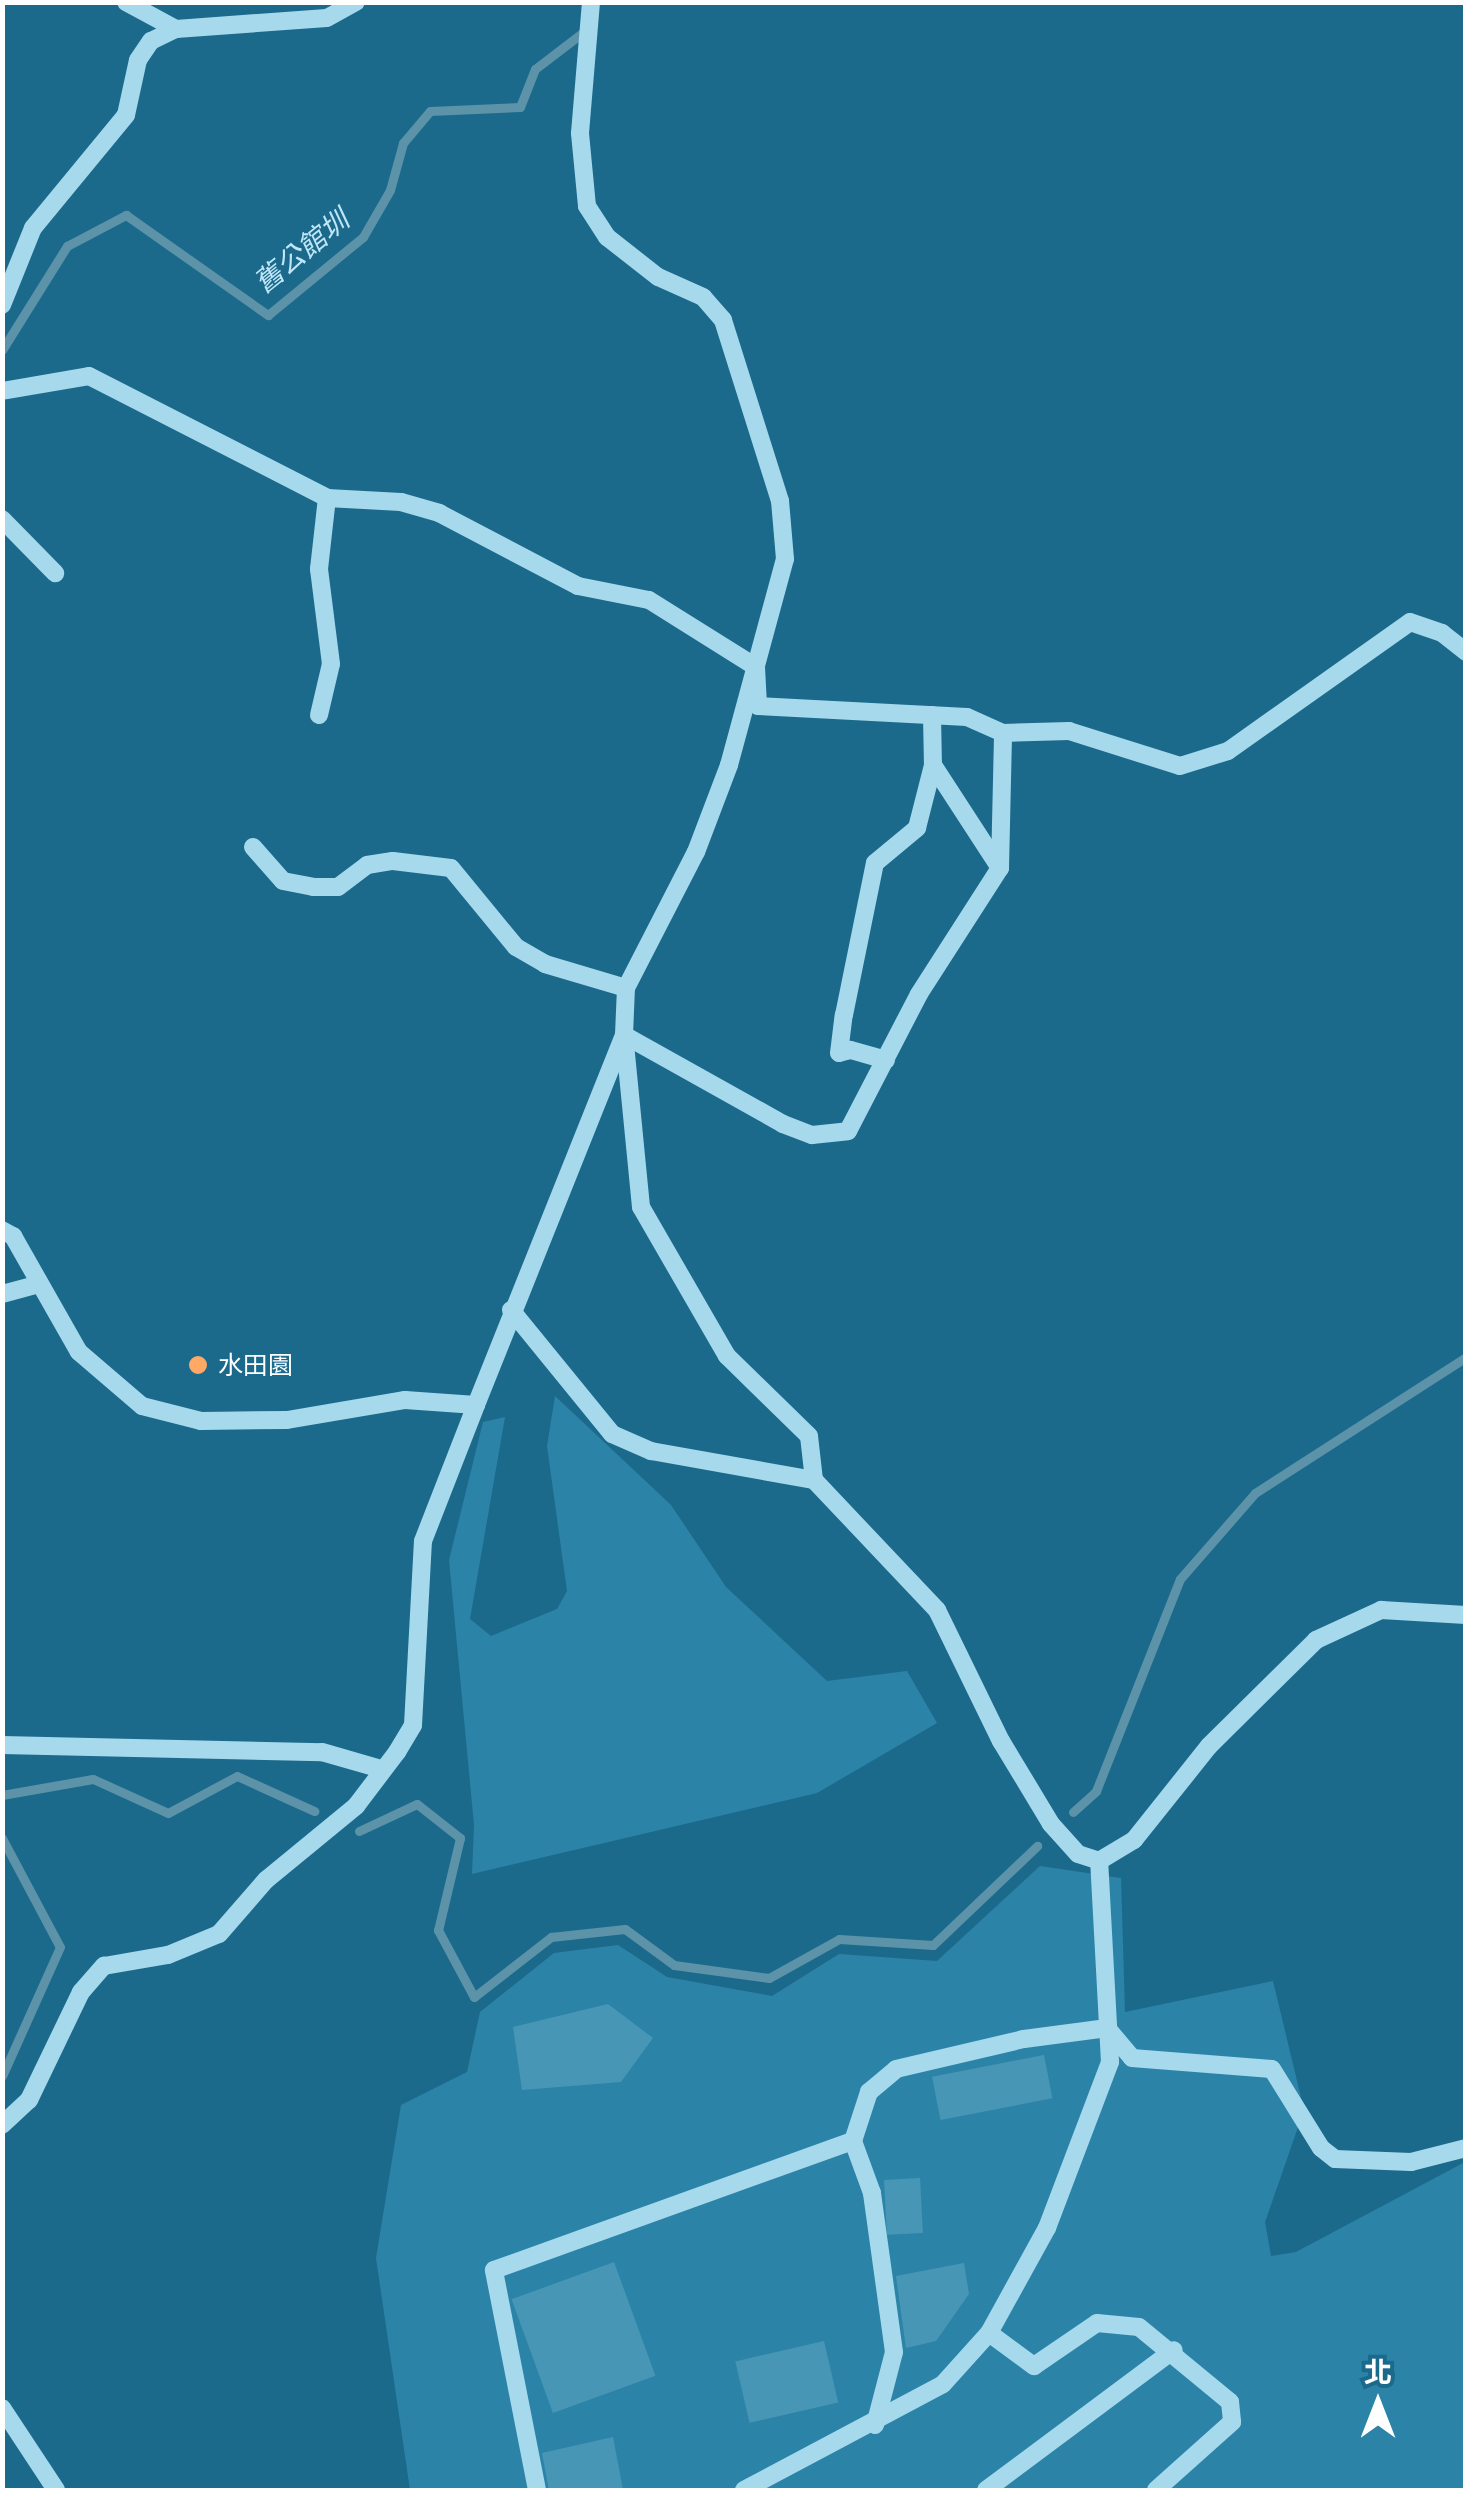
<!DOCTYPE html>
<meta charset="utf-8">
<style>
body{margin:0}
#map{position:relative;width:1468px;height:2493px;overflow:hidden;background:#1b6a8c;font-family:Raleway,"Noto Sans TC",sans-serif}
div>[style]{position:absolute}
.green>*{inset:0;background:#2b84a8}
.stream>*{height:9px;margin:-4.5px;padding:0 4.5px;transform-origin:4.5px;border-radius:4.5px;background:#5c93a9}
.building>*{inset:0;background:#4896b6;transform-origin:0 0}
.minor>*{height:18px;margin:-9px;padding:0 9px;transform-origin:9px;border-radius:9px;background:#a7d9ed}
.dots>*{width:28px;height:28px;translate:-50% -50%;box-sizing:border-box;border:5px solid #1b6a8c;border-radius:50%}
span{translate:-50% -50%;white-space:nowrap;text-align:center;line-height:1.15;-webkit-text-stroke:8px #1b6a8c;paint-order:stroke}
.poi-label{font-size:25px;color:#fff}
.left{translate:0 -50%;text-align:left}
.water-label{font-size:28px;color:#bee6f6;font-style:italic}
.frame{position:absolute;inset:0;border:5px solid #fff;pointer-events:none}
.north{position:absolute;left:1328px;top:2353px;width:100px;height:100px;-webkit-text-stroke:8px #1b6a8c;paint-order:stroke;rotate:0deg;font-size:28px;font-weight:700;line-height:40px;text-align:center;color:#fff}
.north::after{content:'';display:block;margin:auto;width:35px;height:45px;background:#fff;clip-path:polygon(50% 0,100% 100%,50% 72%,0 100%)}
</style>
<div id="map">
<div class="green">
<div style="clip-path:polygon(555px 1396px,671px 1505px,726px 1587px,827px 1681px,907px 1671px,937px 1723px,817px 1793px,472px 1874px,474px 1825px,449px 1560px,483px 1422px,505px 1417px,470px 1619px,491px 1636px,557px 1609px,567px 1591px,547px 1446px)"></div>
<div style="clip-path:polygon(1040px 1866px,1121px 1878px,1125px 2012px,1273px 1981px,1304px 2110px,1265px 2222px,1271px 2256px,1296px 2252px,1465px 2162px,1465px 2490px,410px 2490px,376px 2258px,401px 2105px,467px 2072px,480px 2012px,554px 1953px,618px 1945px,667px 1977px,772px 1996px,839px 1954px,937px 1961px)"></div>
</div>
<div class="stream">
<div style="left:2px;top:350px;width:123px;rotate:-58deg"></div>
<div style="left:67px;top:246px;width:67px;rotate:-27.7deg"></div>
<div style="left:126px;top:215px;width:174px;rotate:35.2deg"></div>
<div style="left:268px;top:315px;width:123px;rotate:-39.4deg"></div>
<div style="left:363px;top:237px;width:54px;rotate:-60.1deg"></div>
<div style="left:390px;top:190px;width:49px;rotate:-74.5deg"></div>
<div style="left:403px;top:143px;width:42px;rotate:-49.8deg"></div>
<div style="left:430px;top:111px;width:90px;rotate:-2.5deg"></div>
<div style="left:520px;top:107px;width:41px;rotate:-68.5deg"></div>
<div style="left:535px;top:69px;width:64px;rotate:-37.4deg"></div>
<div style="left:2px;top:1795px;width:92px;rotate:-10deg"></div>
<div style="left:93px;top:1779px;width:82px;rotate:24.4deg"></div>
<div style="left:168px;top:1813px;width:78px;rotate:-28.2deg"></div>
<div style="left:237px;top:1776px;width:85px;rotate:24.4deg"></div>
<div style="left:1073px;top:1812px;width:31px;rotate:-42deg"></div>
<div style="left:1096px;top:1791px;width:228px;rotate:-68.4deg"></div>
<div style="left:1180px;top:1579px;width:114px;rotate:-48.9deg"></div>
<div style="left:1255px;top:1493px;width:251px;rotate:-32.8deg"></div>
<div style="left:359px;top:1831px;width:64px;rotate:-25deg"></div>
<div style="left:417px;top:1804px;width:55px;rotate:38.3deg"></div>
<div style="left:460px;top:1838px;width:95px;rotate:103.4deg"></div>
<div style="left:438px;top:1930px;width:76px;rotate:61.8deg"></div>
<div style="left:474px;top:1997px;width:98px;rotate:-37.9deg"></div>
<div style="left:551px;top:1937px;width:74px;rotate:-6.2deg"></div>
<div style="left:625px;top:1929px;width:61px;rotate:36.3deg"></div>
<div style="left:674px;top:1965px;width:96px;rotate:7.8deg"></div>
<div style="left:769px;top:1978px;width:80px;rotate:-29.1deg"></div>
<div style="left:839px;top:1939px;width:94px;rotate:3.7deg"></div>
<div style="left:933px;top:1945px;width:144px;rotate:-43.6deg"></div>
<div style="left:2px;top:1838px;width:123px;rotate:62deg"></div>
<div style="left:60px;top:1947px;width:141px;rotate:114.2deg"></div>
</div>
<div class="building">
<div style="clip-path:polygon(608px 2004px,653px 2038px,621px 2082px,522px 2090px,513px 2027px)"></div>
<div style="left:1044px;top:2055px;width:44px;height:114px;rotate:79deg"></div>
<div style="left:920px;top:2178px;width:55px;height:36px;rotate:87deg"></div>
<div style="left:614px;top:2262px;width:121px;height:109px;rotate:70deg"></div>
<div style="clip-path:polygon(964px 2263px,969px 2294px,936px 2341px,906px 2348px,896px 2276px)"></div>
<div style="left:824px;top:2341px;width:63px;height:91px;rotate:77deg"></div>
<div style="clip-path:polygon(613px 2437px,623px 2490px,549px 2490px,542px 2453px)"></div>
</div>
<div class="minor">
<div style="left:126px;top:2px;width:57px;rotate:28.4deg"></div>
<div style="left:2px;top:305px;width:83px;rotate:-68.1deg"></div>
<div style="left:33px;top:228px;width:146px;rotate:-50.5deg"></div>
<div style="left:126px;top:115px;width:56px;rotate:-77.7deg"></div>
<div style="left:138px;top:60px;width:23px;rotate:-56deg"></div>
<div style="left:151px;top:41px;width:28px;rotate:-26deg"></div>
<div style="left:176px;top:29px;width:151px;rotate:-4.2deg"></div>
<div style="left:327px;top:18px;width:33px;rotate:-29deg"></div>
<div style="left:2px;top:391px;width:88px;rotate:-9.8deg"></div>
<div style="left:89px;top:376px;width:267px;rotate:27.1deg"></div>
<div style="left:327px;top:498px;width:74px;rotate:3.1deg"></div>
<div style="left:401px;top:502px;width:40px;rotate:16deg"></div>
<div style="left:439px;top:513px;width:157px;rotate:27.7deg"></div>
<div style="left:578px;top:586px;width:72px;rotate:11.2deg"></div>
<div style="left:649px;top:600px;width:126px;rotate:32.1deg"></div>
<div style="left:756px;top:667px;width:39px;rotate:87deg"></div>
<div style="left:758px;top:706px;width:209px;rotate:3deg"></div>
<div style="left:967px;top:717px;width:39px;rotate:24deg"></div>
<div style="left:1003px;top:733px;width:66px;rotate:-1.7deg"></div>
<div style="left:1069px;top:731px;width:116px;rotate:17.5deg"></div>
<div style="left:1180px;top:766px;width:50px;rotate:-17.4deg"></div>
<div style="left:1228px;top:751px;width:223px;rotate:-35.3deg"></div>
<div style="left:1410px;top:622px;width:34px;rotate:19deg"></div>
<div style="left:1442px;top:633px;width:31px;rotate:38deg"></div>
<div style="left:2px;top:519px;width:76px;rotate:45.5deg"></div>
<div style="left:319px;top:715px;width:52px;rotate:-76.8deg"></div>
<div style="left:331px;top:664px;width:96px;rotate:-97.2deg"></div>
<div style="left:319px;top:569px;width:71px;rotate:-83.6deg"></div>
<div style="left:932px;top:715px;width:50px;rotate:88.9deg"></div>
<div style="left:933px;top:765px;width:123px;rotate:57deg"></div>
<div style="left:253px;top:847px;width:45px;rotate:48.6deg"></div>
<div style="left:283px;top:881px;width:31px;rotate:11deg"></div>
<div style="left:313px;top:887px;width:25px"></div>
<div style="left:338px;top:887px;width:36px;rotate:-37deg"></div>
<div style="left:367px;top:865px;width:26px;rotate:-9deg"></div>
<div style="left:393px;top:861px;width:58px;rotate:6.9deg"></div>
<div style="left:451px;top:868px;width:102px;rotate:50.6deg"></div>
<div style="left:516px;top:947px;width:34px;rotate:30deg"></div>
<div style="left:545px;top:964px;width:84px;rotate:16.5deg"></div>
<div style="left:886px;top:1060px;width:37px;rotate:-164deg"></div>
<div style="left:850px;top:1050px;width:11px;rotate:165deg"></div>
<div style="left:839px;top:1053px;width:38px;rotate:-83deg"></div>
<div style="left:844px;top:1015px;width:155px;rotate:-78.5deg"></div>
<div style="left:875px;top:863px;width:55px;rotate:-39.8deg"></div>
<div style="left:917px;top:828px;width:65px;rotate:-75.7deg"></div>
<div style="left:2px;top:1230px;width:13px;rotate:29deg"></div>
<div style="left:13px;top:1236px;width:133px;rotate:60.4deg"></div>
<div style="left:79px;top:1352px;width:83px;rotate:40.6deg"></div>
<div style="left:142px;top:1406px;width:61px;rotate:14.3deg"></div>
<div style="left:201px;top:1421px;width:86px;rotate:-0.7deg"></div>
<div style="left:287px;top:1420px;width:120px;rotate:-9.6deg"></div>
<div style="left:405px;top:1400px;width:71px;rotate:4deg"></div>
<div style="left:476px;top:1405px;width:399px;rotate:-68.2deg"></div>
<div style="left:624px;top:1035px;width:47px;rotate:-87.6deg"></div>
<div style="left:626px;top:988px;width:153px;rotate:-62.8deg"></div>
<div style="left:696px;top:852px;width:93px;rotate:-69.2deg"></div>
<div style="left:729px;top:765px;width:213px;rotate:-74.8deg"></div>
<div style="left:785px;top:559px;width:58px;rotate:-94.9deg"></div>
<div style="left:780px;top:501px;width:190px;rotate:-107.5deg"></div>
<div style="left:723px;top:320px;width:30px;rotate:-131deg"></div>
<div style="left:703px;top:297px;width:49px;rotate:-156deg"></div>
<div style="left:658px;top:277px;width:65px;rotate:-141.9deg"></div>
<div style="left:607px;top:237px;width:37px;rotate:-123deg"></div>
<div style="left:587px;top:206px;width:73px;rotate:-95.5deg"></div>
<div style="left:580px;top:133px;width:131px;rotate:-85.2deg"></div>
<div style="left:2px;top:1294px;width:39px;rotate:-15deg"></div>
<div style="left:511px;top:1310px;width:160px;rotate:50.8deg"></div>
<div style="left:612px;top:1434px;width:43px;rotate:23.6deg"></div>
<div style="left:651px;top:1451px;width:166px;rotate:10.1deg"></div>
<div style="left:814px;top:1480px;width:179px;rotate:46.6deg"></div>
<div style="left:937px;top:1610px;width:146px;rotate:64deg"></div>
<div style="left:1001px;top:1741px;width:97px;rotate:58.9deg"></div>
<div style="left:1051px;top:1824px;width:40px;rotate:48deg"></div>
<div style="left:1078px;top:1854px;width:22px;rotate:18deg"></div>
<div style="left:1099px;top:1861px;width:41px;rotate:-31deg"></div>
<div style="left:1134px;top:1840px;width:120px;rotate:-51.4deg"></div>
<div style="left:1209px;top:1746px;width:151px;rotate:-44.7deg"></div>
<div style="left:1316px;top:1640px;width:72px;rotate:-24.8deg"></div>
<div style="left:1381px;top:1610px;width:85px;rotate:3.4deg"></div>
<div style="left:814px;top:1480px;width:44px;rotate:-96.5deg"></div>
<div style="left:809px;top:1436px;width:115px;rotate:-135.7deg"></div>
<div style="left:727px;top:1356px;width:172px;rotate:-120deg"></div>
<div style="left:641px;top:1207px;width:173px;rotate:-95.6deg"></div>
<div style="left:624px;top:1035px;width:182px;rotate:29.2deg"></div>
<div style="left:783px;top:1124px;width:31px;rotate:21deg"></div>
<div style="left:812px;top:1135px;width:36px;rotate:-6deg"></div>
<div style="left:848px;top:1131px;width:154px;rotate:-62.6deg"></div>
<div style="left:919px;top:994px;width:150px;rotate:-57.3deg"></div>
<div style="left:1000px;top:868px;width:135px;rotate:-88.7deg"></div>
<div style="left:2px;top:1745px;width:320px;rotate:1.3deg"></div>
<div style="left:322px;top:1752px;width:61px;rotate:16.1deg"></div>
<div style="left:2px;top:2125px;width:37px;rotate:-43deg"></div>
<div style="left:29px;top:2100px;width:120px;rotate:-64.3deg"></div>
<div style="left:81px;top:1992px;width:35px;rotate:-49deg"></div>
<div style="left:104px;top:1966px;width:65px;rotate:-9.8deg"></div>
<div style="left:168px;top:1955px;width:55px;rotate:-22.4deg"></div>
<div style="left:219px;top:1934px;width:72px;rotate:-49deg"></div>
<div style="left:266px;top:1880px;width:117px;rotate:-39.4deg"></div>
<div style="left:356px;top:1806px;width:68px;rotate:-52.8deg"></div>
<div style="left:397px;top:1752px;width:31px;rotate:-59deg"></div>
<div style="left:413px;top:1725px;width:184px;rotate:-86.9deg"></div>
<div style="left:423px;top:1541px;width:146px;rotate:-68.7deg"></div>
<div style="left:989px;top:2333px;width:56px;rotate:36.3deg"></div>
<div style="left:1034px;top:2366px;width:76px;rotate:-34.3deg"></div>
<div style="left:1097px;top:2323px;width:42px;rotate:5.4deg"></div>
<div style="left:1139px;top:2327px;width:118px;rotate:39.5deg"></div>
<div style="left:1230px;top:2402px;width:20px;rotate:84deg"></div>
<div style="left:1232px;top:2422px;width:102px;rotate:138.2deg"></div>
<div style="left:2px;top:2408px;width:98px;rotate:56.6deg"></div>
<div style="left:875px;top:2425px;width:75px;rotate:-75.4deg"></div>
<div style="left:894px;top:2352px;width:161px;rotate:-97.9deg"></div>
<div style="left:872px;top:2193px;width:55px;rotate:-110.1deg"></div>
<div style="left:853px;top:2141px;width:52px;rotate:-71.9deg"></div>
<div style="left:869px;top:2092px;width:35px;rotate:-40deg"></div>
<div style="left:896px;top:2069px;width:131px;rotate:-13.2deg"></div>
<div style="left:1024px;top:2039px;width:84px;rotate:-7.5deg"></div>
<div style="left:1107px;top:2028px;width:39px;rotate:50deg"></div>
<div style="left:1132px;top:2058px;width:140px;rotate:4.5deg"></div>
<div style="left:1272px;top:2069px;width:93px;rotate:58.2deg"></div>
<div style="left:1321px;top:2148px;width:18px;rotate:38deg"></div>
<div style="left:1335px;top:2159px;width:76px;rotate:2.3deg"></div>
<div style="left:1411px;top:2162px;width:57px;rotate:-14.3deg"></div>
<div style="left:537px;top:2490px;width:224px;rotate:-101.1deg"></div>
<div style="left:494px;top:2270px;width:381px;rotate:-19.8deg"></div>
<div style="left:744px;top:2490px;width:225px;rotate:-28deg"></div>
<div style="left:943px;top:2384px;width:69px;rotate:-48deg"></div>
<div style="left:989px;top:2333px;width:120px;rotate:-61.1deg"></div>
<div style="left:1047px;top:2228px;width:178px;rotate:-69.2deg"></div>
<div style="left:1110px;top:2062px;width:201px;rotate:-93.1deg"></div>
<div style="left:986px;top:2490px;width:234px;rotate:-36.7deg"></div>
</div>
<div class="dots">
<div style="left:198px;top:1365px;background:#ffa964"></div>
</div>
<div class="poi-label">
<span class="left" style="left:218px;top:1365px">水田園</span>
</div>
<div class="water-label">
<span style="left:302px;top:252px;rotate:-39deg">舊公館圳</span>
</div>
<div class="frame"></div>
<div class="north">北</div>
</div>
